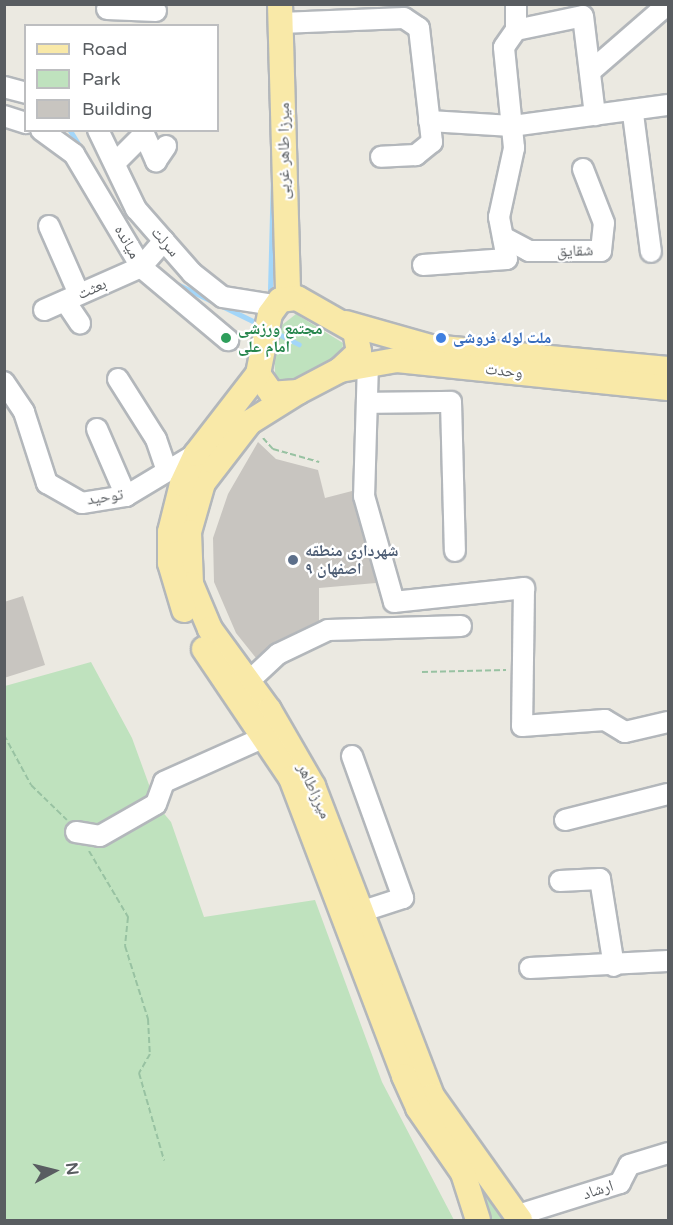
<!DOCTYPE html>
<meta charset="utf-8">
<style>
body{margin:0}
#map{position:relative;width:673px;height:1225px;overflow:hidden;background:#ebe9e1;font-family:"Varela Round","Noto Naskh Arabic",sans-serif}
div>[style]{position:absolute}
.green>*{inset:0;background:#bfe2be}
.stream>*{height:4.5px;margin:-2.25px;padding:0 2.25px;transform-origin:2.25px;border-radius:2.25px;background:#a3d6f9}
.building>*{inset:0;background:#c8c5c0}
.path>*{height:2px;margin-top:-1px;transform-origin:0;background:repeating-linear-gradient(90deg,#98c2a2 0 6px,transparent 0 9px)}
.roads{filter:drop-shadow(2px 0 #b3b7bb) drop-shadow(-2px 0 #b3b7bb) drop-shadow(0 2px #b3b7bb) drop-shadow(0 -2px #b3b7bb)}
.minor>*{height:20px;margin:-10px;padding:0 10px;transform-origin:10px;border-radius:10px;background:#fff}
.major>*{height:24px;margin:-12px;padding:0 12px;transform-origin:12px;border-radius:12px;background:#f9e9a8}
.dots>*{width:16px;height:16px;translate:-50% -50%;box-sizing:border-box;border:3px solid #fff;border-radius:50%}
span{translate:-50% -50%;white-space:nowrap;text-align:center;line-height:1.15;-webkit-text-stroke:4.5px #fff;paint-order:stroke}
.street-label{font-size:16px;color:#595d61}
.leisure-label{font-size:16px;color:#27864d;font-weight:700}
.left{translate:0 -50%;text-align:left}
.shop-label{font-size:16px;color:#366cbe;font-weight:700}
.service-label{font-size:16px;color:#4e5e75;font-weight:700}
.frame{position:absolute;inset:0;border:6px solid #595d61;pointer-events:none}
.legend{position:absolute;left:24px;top:24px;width:195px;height:108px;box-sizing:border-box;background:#fff;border:2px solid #bdbec0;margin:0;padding:8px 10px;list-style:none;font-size:18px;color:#595d61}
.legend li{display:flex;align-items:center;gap:12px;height:30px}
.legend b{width:30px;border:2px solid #bdbec0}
.north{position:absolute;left:24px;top:1141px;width:60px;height:60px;-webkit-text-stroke:4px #fff;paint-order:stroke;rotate:83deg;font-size:16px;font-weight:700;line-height:24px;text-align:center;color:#595d61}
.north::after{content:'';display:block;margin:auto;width:21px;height:27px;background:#595d61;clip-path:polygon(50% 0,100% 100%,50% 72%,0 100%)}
</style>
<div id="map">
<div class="green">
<div style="clip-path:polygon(296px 314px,343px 343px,342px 353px,297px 381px,276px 384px,274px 358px,282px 325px)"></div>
<div style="clip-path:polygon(91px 662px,132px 738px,156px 804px,171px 822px,204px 917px,315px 900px,382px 1082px,454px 1220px,5px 1220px,5px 686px)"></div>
<div style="clip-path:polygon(460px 1151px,512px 1220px,488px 1220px)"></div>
</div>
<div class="stream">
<div style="left:70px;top:130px;width:57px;rotate:58.5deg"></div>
<div style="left:171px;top:281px;width:98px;rotate:26deg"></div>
<div style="left:270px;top:290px;width:115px;rotate:-88.5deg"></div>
<div style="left:273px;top:331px;width:29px;rotate:27deg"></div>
</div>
<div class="building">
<div style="clip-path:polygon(258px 442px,276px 459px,318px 470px,325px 498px,352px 491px,376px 583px,319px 588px,319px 621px,273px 643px,256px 658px,236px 633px,214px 582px,213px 538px,228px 494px)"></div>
<div style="clip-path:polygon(23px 596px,45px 665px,4px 678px,4px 602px)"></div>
</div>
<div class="path">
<div style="left:263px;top:438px;width:15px;rotate:48deg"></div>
<div style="left:273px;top:449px;width:48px;rotate:15.8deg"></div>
<div style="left:422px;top:672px;width:84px;rotate:-1.4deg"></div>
<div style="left:4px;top:735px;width:57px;rotate:61.6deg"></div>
<div style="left:31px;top:785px;width:50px;rotate:44.2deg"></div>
<div style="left:89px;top:851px;width:77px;rotate:59.4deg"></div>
<div style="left:128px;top:917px;width:29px;rotate:96deg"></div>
<div style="left:125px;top:946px;width:77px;rotate:72.5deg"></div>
<div style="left:148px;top:1019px;width:35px;rotate:87deg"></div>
<div style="left:150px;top:1054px;width:22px;rotate:120deg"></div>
<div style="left:139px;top:1073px;width:91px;rotate:74deg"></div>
</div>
<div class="roads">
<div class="minor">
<div style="left:107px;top:9px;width:49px;rotate:2.3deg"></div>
<div style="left:281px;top:23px;width:123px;rotate:-2.3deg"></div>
<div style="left:404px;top:18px;width:18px;rotate:34deg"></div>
<div style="left:419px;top:28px;width:115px;rotate:83.5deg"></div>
<div style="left:432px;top:142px;width:21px;rotate:141deg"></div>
<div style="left:416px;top:155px;width:35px;rotate:177deg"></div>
<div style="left:516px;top:30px;width:26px;rotate:-90deg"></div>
<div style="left:591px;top:71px;width:102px;rotate:-41deg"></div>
<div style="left:4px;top:87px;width:23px;rotate:15deg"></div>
<div style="left:633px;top:114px;width:139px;rotate:82.6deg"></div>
<div style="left:4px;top:116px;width:23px;rotate:18deg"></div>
<div style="left:429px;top:121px;width:83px;rotate:3.4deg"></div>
<div style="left:512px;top:126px;width:157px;rotate:-7.7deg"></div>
<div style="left:41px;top:130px;width:41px;rotate:36deg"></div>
<div style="left:74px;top:154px;width:131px;rotate:59.3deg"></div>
<div style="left:141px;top:267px;width:114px;rotate:40deg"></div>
<div style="left:98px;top:130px;width:88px;rotate:64.3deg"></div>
<div style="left:136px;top:209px;width:85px;rotate:48.8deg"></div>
<div style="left:192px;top:273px;width:39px;rotate:38deg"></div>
<div style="left:223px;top:297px;width:52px;rotate:8.9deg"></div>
<div style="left:115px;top:163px;width:41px;rotate:-45deg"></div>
<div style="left:144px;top:134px;width:30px;rotate:66deg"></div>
<div style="left:156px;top:161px;width:18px;rotate:-56deg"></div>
<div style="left:49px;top:226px;width:74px;rotate:66.2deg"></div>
<div style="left:503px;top:237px;width:30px;rotate:28deg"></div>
<div style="left:529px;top:251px;width:72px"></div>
<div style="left:601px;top:251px;width:28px;rotate:-84deg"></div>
<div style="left:604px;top:223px;width:58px;rotate:-111.3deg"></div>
<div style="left:423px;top:265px;width:84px;rotate:-4.1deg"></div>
<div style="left:507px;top:259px;width:43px;rotate:-100.8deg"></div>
<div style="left:499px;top:217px;width:71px;rotate:-77.7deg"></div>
<div style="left:514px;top:148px;width:101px;rotate:-95.7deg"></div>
<div style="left:504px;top:47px;width:21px;rotate:-55deg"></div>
<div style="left:516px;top:30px;width:68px;rotate:-11.8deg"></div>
<div style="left:583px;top:16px;width:100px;rotate:83.1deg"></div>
<div style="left:65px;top:301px;width:27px;rotate:56deg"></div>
<div style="left:44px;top:310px;width:106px;rotate:-23.9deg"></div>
<div style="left:141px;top:267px;width:35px;rotate:-49deg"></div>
<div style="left:368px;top:363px;width:133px;rotate:91.7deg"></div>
<div style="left:364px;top:496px;width:110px;rotate:74.2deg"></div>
<div style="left:394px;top:602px;width:131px;rotate:-6.1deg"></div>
<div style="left:524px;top:588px;width:138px;rotate:90.8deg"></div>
<div style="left:522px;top:726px;width:83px;rotate:-4.1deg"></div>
<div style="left:605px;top:720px;width:23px;rotate:31deg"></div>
<div style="left:625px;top:732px;width:44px;rotate:-13.1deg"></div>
<div style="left:118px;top:379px;width:71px;rotate:57.7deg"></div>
<div style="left:156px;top:439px;width:34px;rotate:71deg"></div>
<div style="left:4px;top:382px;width:36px;rotate:56deg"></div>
<div style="left:24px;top:412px;width:75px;rotate:72.1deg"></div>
<div style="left:47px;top:483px;width:40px;rotate:29.7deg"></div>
<div style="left:82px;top:503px;width:45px;rotate:-9deg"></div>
<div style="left:126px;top:496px;width:82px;rotate:-31deg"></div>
<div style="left:367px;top:403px;width:84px;rotate:-0.7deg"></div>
<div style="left:451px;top:402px;width:149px;rotate:88.5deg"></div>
<div style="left:97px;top:429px;width:73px;rotate:66.6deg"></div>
<div style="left:248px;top:682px;width:41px;rotate:-43deg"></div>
<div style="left:278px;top:654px;width:55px;rotate:-25.6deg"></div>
<div style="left:328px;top:630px;width:133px;rotate:-1.7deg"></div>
<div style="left:352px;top:756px;width:151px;rotate:70.2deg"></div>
<div style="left:403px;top:898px;width:42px;rotate:162deg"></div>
<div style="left:565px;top:820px;width:106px;rotate:-14.2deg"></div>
<div style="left:76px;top:832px;width:24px;rotate:9deg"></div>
<div style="left:100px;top:836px;width:64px;rotate:-29.7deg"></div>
<div style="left:156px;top:804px;width:23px;rotate:-70deg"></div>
<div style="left:164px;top:782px;width:113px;rotate:-24.1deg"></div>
<div style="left:560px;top:881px;width:40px;rotate:-2.9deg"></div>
<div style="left:600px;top:879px;width:88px;rotate:80.9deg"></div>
<div style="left:530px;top:968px;width:138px;rotate:-2.9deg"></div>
<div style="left:518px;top:1215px;width:107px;rotate:-17.4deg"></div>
<div style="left:620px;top:1183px;width:20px;rotate:-63deg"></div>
<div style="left:629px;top:1165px;width:41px;rotate:-17.1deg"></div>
</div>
<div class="major">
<div style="left:280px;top:4px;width:294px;rotate:88.4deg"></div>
<div style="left:297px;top:298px;width:67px;rotate:29.6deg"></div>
<div style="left:355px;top:331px;width:21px;rotate:79deg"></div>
<div style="left:359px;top:352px;width:26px;rotate:137deg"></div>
<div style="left:340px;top:370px;width:47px;rotate:152.4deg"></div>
<div style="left:298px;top:392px;width:26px;rotate:176deg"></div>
<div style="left:272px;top:394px;width:24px;rotate:-125deg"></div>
<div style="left:258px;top:374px;width:61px;rotate:-78.7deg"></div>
<div style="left:270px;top:314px;width:17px;rotate:-54deg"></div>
<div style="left:280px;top:300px;width:17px;rotate:-7deg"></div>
<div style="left:346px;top:323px;width:88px;rotate:15.8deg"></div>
<div style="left:431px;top:347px;width:238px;rotate:5.3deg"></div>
<div style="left:340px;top:370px;width:58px;rotate:-10deg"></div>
<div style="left:397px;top:360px;width:272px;rotate:5.9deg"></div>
<div style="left:298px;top:392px;width:57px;rotate:148deg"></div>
<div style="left:250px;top:422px;width:77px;rotate:127.6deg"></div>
<div style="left:203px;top:483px;width:51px;rotate:105.9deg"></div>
<div style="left:189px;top:532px;width:52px;rotate:87.8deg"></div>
<div style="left:191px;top:584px;width:49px;rotate:67.1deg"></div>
<div style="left:210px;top:629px;width:100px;rotate:53.9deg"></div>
<div style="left:269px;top:710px;width:88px;rotate:59.9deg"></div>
<div style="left:313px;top:786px;width:332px;rotate:69deg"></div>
<div style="left:432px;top:1096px;width:152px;rotate:54.6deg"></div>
<div style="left:184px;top:610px;width:49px;rotate:-106.6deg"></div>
<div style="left:170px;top:563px;width:31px;rotate:-90deg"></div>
<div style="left:170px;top:532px;width:49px;rotate:-76deg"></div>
<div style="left:182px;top:484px;width:33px;rotate:-65deg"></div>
<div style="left:196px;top:454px;width:101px;rotate:-52.2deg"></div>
<div style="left:204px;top:649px;width:156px;rotate:56deg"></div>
<div style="left:291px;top:778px;width:319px;rotate:69.2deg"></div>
<div style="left:404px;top:1076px;width:35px;rotate:66deg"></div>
<div style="left:418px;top:1108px;width:79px;rotate:55.3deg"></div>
<div style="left:463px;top:1173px;width:49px;rotate:72.3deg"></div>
</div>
</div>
<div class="dots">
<div style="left:226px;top:338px;background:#2e9e5b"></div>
<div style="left:441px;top:338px;background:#3f7fe0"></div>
<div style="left:293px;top:560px;background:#5c6f8a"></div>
</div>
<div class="street-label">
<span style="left:284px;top:151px;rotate:-90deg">میرزا طاهر غربی</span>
<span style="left:127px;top:242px;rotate:61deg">میانده</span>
<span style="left:165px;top:242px;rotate:49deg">سرلت</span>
<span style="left:575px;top:251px;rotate:-2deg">شقایق</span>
<span style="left:92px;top:289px;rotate:-24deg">بعثت</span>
<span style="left:504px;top:371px;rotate:6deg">وحدت</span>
<span style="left:105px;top:497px;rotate:-9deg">توحید</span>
<span style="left:314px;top:791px;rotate:65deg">میرزاطاهر</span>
<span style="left:598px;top:1190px;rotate:-18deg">ارشاد</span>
</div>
<div class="leisure-label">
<span class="left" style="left:238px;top:338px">مجتمع ورزشی<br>امام علی</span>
</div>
<div class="shop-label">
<span class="left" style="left:453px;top:338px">ملت لوله فروشی</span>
</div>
<div class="service-label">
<span class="left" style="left:305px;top:560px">شهرداری منطقه<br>۹ اصفهان</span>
</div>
<div class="frame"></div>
<ul class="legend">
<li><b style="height:8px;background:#f9e9a8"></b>Road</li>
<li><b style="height:16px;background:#bfe2be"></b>Park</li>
<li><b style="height:16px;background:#c8c5c0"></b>Building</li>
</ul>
<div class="north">N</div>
</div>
